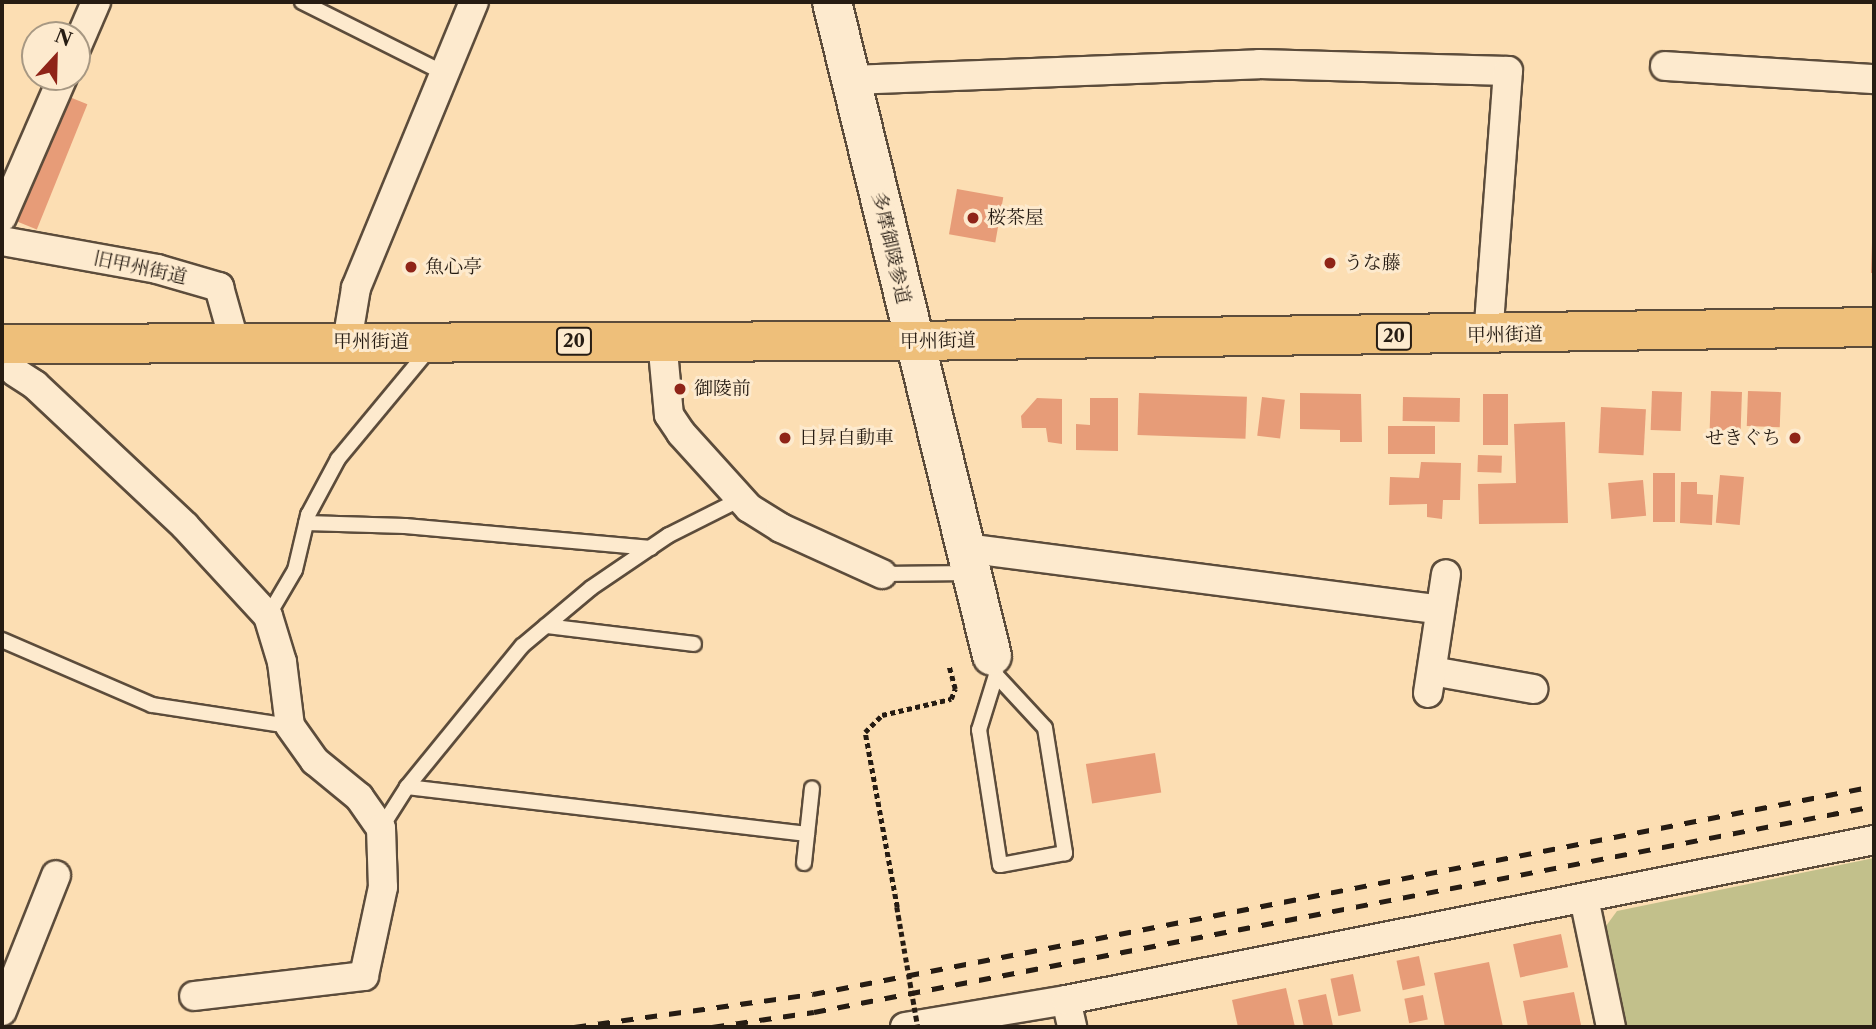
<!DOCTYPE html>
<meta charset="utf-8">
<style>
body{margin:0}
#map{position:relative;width:1876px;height:1029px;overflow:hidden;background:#fcdeb3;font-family:"Libre Caslon Text","Noto Serif JP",serif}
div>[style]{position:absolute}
.green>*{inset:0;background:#c2c08b}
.building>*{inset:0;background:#e79c78;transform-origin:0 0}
.path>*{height:4.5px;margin-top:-2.25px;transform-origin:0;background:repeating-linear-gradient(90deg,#261c13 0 5px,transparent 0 8.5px)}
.roads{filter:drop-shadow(2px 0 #5c4c3b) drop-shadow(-2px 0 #5c4c3b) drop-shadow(0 2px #5c4c3b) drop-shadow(0 -2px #5c4c3b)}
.lane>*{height:14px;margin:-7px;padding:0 7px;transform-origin:7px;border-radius:7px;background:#fdeace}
.street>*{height:28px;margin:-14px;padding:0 14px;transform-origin:14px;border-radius:14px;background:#fdeace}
.secondary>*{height:38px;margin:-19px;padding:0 19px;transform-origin:19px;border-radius:19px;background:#fdeace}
.highway>*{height:38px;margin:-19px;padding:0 19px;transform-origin:19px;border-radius:19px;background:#eebf7a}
.rail>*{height:5px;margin-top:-2.5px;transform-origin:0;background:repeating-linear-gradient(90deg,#261c13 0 12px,transparent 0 24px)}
.path-bridge>*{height:4.5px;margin-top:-2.25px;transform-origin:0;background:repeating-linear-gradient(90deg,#261c13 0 5px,transparent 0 8.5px)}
.dots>*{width:19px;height:19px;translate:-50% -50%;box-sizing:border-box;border:4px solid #fdeace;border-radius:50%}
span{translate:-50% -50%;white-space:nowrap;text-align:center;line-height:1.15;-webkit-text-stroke:6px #fdeace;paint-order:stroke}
.shield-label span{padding:2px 5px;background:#fdeace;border:2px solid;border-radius:5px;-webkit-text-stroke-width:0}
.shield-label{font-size:18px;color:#261c13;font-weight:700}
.poi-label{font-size:19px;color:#261c13}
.left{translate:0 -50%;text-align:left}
.right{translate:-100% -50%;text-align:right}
.street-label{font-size:19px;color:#261c13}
.frame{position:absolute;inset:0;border:4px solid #261c13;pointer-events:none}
.north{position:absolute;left:21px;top:21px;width:70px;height:70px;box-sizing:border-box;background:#fdeace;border:2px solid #a79883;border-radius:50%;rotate:22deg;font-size:19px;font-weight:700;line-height:28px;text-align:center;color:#261c13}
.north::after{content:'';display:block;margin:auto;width:24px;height:32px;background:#8f2418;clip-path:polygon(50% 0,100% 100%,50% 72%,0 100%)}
</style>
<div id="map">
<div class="green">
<div style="clip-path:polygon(1874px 858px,1874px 1027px,1626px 1027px,1606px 926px,1617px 911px)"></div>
</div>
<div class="building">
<div style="left:67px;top:96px;width:22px;height:135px;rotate:22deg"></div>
<div style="left:957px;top:189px;width:47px;height:46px;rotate:10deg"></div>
<div style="clip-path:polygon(1872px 243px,1874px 243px,1874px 273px,1871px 273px)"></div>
<div style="left:1652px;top:391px;width:30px;height:39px;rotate:2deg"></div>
<div style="left:1711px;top:391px;width:31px;height:39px;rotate:2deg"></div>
<div style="left:1748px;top:391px;width:33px;height:35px;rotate:2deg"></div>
<div style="left:1139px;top:393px;width:108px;height:42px;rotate:2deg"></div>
<div style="clip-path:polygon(1300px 393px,1361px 394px,1362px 442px,1340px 442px,1340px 430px,1300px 429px)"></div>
<div style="left:1483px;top:394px;width:25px;height:51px"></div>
<div style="left:1262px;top:397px;width:23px;height:39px;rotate:7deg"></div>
<div style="left:1403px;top:397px;width:57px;height:24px;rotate:1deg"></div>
<div style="clip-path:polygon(1037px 398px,1062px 399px,1062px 444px,1048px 442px,1046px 428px,1022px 428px,1021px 416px)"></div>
<div style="clip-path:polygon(1090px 398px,1118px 398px,1118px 451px,1076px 450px,1076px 424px,1090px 425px)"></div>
<div style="left:1601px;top:407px;width:45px;height:46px;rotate:3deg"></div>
<div style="clip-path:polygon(1565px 422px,1568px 523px,1479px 524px,1478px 484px,1516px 483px,1514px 424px)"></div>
<div style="left:1388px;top:426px;width:47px;height:28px"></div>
<div style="left:1478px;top:455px;width:24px;height:17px;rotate:2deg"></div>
<div style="clip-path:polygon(1421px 462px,1461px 463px,1460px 500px,1443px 500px,1442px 519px,1427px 517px,1427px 504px,1389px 505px,1390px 477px,1419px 478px)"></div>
<div style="left:1653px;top:473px;width:22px;height:49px"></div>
<div style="left:1720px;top:475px;width:24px;height:48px;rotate:5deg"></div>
<div style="left:1643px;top:480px;width:36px;height:35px;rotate:85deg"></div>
<div style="clip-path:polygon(1681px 482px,1697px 482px,1697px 494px,1713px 495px,1712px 525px,1680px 523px)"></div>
<div style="left:1155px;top:753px;width:40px;height:70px;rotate:81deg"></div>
<div style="left:1561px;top:934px;width:34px;height:49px;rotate:78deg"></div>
<div style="left:1419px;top:956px;width:30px;height:23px;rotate:78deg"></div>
<div style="clip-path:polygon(1489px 962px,1503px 1027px,1445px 1027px,1434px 973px)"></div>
<div style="left:1353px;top:974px;width:38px;height:23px;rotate:78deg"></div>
<div style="clip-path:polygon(1286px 988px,1295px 1027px,1238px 1027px,1232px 1000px)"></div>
<div style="clip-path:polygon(1574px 992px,1581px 1025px,1528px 1027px,1523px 1001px)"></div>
<div style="clip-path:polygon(1326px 994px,1333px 1026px,1304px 1027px,1298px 1000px)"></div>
<div style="left:1423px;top:995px;width:25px;height:19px;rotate:79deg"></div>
</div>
<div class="path">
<div style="left:897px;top:907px;width:178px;rotate:-100.4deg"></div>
<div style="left:865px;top:732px;width:24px;rotate:-45deg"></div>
<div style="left:882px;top:715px;width:71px;rotate:-13.1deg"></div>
<div style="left:951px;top:699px;width:11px;rotate:-68deg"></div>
<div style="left:955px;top:689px;width:23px;rotate:-105deg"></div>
</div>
<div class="roads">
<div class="lane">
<div style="left:302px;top:2px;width:159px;rotate:26.6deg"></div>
<div style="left:306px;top:523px;width:99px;rotate:1.7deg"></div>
<div style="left:405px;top:526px;width:247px;rotate:5.1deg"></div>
<div style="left:882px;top:574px;width:89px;rotate:-0.6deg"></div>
<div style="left:268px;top:616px;width:53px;rotate:-59.6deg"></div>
<div style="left:295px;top:570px;width:57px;rotate:-76.7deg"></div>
<div style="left:308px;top:515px;width:64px;rotate:-61.8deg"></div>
<div style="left:338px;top:459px;width:144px;rotate:-50.3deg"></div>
<div style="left:546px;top:626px;width:149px;rotate:6.9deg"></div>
<div style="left:2px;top:640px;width:163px;rotate:23.4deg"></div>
<div style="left:152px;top:705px;width:140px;rotate:8.7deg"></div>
<div style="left:992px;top:657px;width:18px;rotate:77deg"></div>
<div style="left:996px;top:675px;width:72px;rotate:47.2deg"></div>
<div style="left:1045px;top:728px;width:127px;rotate:80.9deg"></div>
<div style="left:1065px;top:853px;width:66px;rotate:169.5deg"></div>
<div style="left:1000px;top:865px;width:137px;rotate:-98.8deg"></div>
<div style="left:979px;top:730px;width:58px;rotate:-72.8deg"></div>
<div style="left:407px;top:787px;width:403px;rotate:6.7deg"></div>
<div style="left:381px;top:828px;width:49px;rotate:-57.6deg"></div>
<div style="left:407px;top:787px;width:182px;rotate:-50.8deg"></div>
<div style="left:522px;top:646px;width:90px;rotate:-40deg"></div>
<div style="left:591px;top:588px;width:94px;rotate:-34.2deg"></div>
<div style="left:669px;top:535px;width:80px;rotate:-26.6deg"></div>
<div style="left:804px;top:863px;width:75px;rotate:-83.9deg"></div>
</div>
<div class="street">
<div style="left:77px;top:46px;width:48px;rotate:-66.6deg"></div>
<div style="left:1665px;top:66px;width:209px;rotate:3.6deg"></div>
<div style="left:851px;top:80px;width:408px;rotate:-2.2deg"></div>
<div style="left:1259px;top:64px;width:249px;rotate:1.6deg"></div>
<div style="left:1508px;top:71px;width:265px;rotate:94.3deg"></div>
<div style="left:2px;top:217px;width:153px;rotate:-66.5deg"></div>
<div style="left:2px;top:241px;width:158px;rotate:10.2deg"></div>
<div style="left:157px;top:269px;width:65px;rotate:16.2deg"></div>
<div style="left:219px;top:287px;width:59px;rotate:74.3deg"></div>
<div style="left:662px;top:340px;width:75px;rotate:84.7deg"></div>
<div style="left:669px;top:415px;width:22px;rotate:56deg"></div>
<div style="left:681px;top:433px;width:101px;rotate:47.8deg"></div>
<div style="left:749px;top:508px;width:38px;rotate:32deg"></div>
<div style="left:781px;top:528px;width:111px;rotate:24.5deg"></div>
<div style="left:347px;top:342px;width:55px;rotate:-80.5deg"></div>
<div style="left:356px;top:288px;width:309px;rotate:-67.6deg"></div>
<div style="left:15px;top:372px;width:24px;rotate:33deg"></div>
<div style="left:35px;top:385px;width:206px;rotate:43.2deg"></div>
<div style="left:185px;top:526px;width:122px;rotate:47.3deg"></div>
<div style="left:268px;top:616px;width:48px;rotate:73.1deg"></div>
<div style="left:282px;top:662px;width:64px;rotate:82.9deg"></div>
<div style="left:290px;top:726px;width:43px;rotate:54.5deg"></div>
<div style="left:315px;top:761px;width:57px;rotate:39.3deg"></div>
<div style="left:359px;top:797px;width:38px;rotate:55deg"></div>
<div style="left:381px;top:828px;width:59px;rotate:88.1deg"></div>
<div style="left:383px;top:887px;width:91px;rotate:102.1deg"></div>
<div style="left:364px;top:976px;width:171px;rotate:173.3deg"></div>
<div style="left:965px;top:548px;width:479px;rotate:7.4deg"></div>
<div style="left:1432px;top:671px;width:103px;rotate:10.1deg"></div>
<div style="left:1428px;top:693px;width:120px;rotate:-81.4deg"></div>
<div style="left:1584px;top:898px;width:132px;rotate:78.2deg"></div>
<div style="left:1066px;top:1000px;width:28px;rotate:77deg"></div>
<div style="left:2px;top:1011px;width:146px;rotate:-68.3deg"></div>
<div style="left:905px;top:1027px;width:163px;rotate:-9.5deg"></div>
<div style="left:1066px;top:1000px;width:824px;rotate:-11.2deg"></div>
</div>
<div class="secondary">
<div style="left:832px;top:2px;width:673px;rotate:76.25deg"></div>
</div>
<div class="highway">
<div style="left:2px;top:344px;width:911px;rotate:-0.19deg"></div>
<div style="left:913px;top:341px;width:961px;rotate:-0.83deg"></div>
</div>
</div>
<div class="rail">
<div style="left:574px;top:1027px;width:241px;rotate:-7.9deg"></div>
<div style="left:813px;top:994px;width:1081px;rotate:-11.09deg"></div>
<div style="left:712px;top:1027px;width:103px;rotate:-8.4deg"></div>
<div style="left:814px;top:1012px;width:1080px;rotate:-11deg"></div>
</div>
<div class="path-bridge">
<div style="left:897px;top:907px;width:122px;rotate:80.1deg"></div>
</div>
<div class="dots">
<div style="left:973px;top:218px;background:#8f2418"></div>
<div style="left:1330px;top:263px;background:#8f2418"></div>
<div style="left:411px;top:267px;background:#8f2418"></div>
<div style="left:680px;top:389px;background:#8f2418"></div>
<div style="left:785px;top:438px;background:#8f2418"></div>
<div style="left:1795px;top:438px;background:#8f2418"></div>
</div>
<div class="shield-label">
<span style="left:1394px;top:336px">20</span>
<span style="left:574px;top:341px">20</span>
</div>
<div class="poi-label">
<span class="left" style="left:987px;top:218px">桜茶屋</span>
<span class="left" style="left:1344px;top:263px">うな藤</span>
<span class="left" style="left:425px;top:267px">魚心亭</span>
<span class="left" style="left:694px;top:389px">御陵前</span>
<span class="left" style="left:799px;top:438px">日昇自動車</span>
<span class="right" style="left:1781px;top:438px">せきぐち</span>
</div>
<div class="street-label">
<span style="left:891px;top:248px;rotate:77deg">多摩御陵参道</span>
<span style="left:140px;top:268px;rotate:12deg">旧甲州街道</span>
<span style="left:1505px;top:335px;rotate:-1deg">甲州街道</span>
<span style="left:938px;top:341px;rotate:-1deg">甲州街道</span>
<span style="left:371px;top:342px">甲州街道</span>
</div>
<div class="frame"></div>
<div class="north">N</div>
</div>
